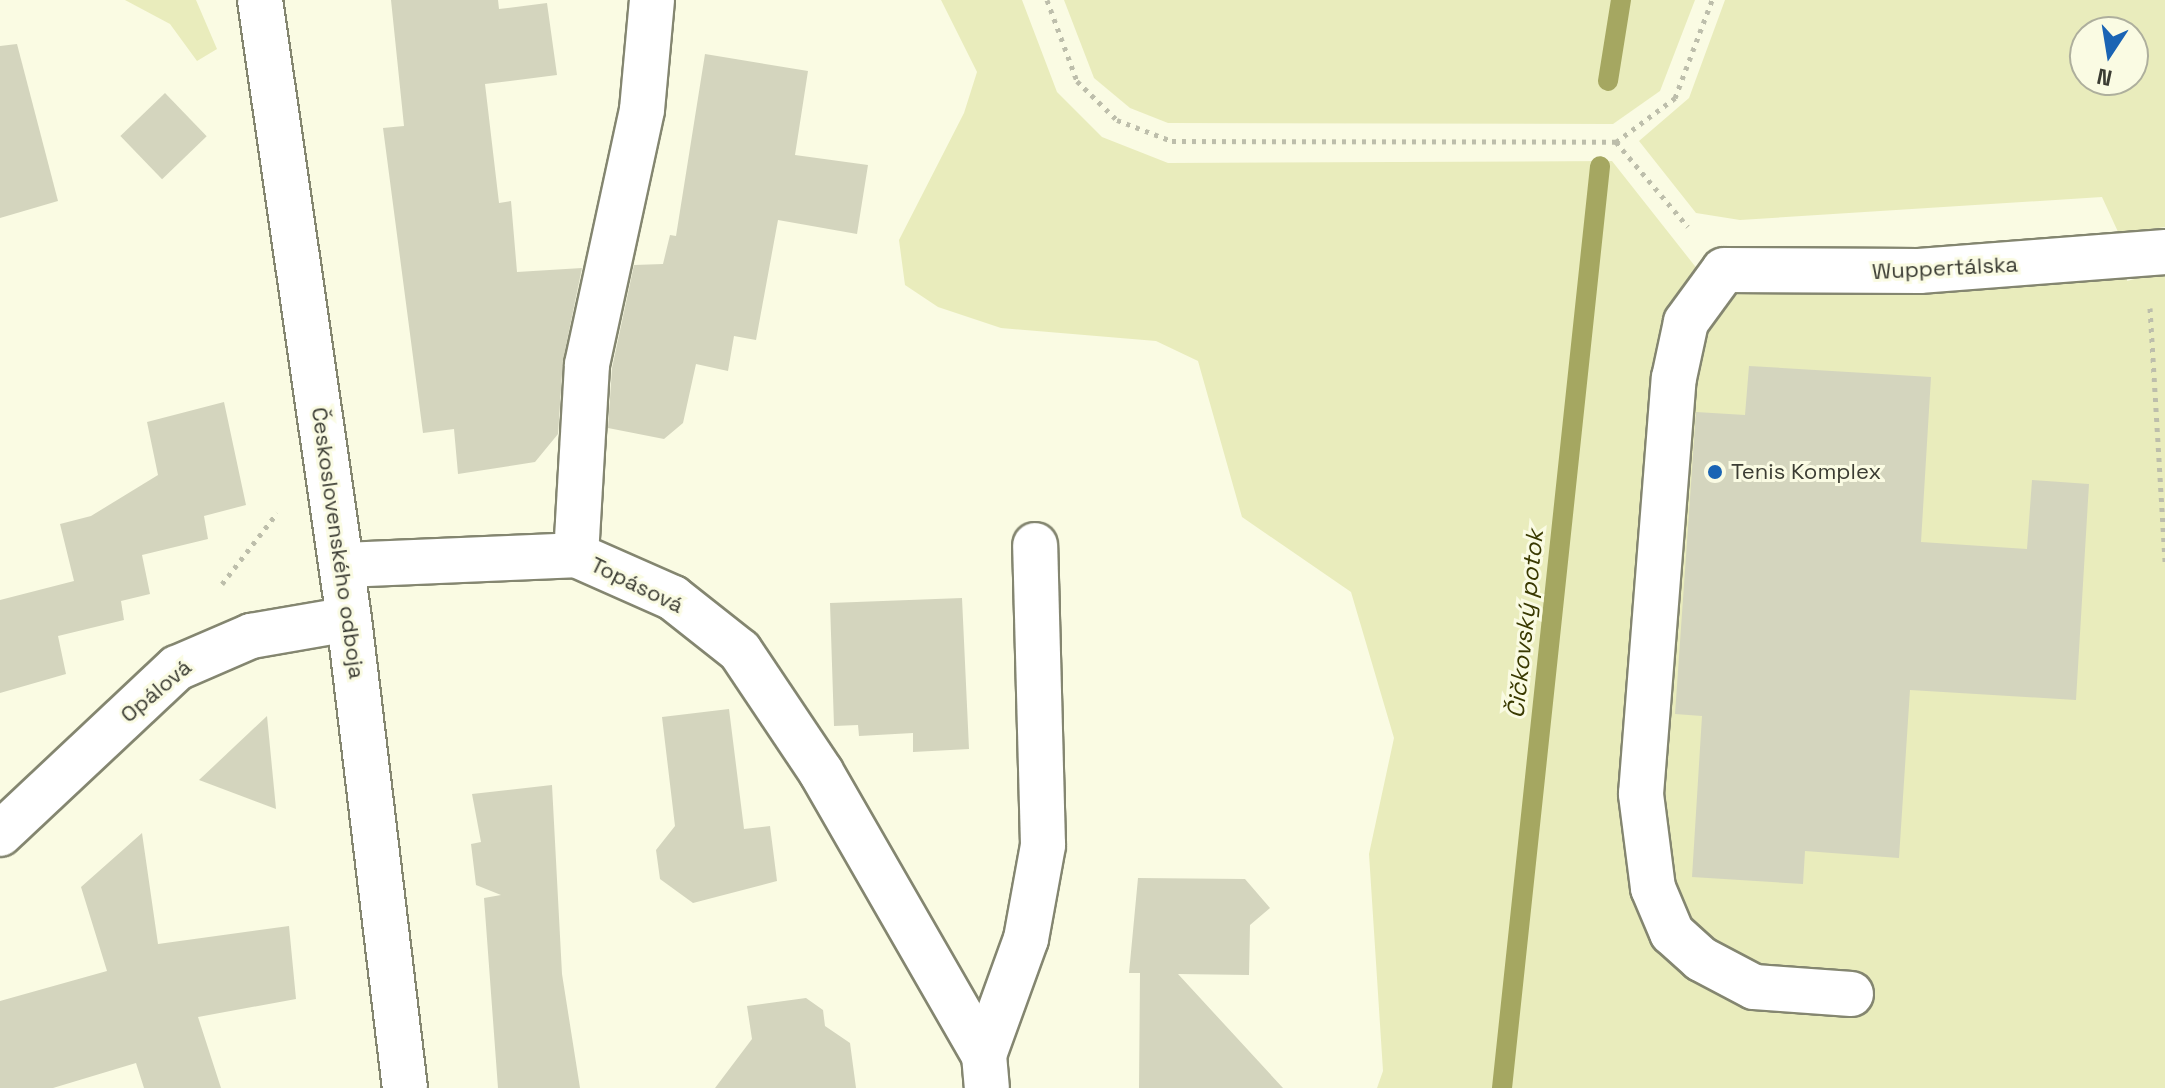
<!DOCTYPE html>
<meta charset="utf-8">
<style>
body{margin:0}
#map{position:relative;width:2165px;height:1088px;overflow:hidden;background:#fafbe3;font-family:"Space Grotesk",sans-serif}
div>[style]{position:absolute}
.green>*{inset:0;background:#e9ecbc}
.stream>*{height:20px;margin:-10px;padding:0 10px;transform-origin:10px;border-radius:10px;background:#a5a761}
.building>*{inset:0;background:#d4d5be;transform-origin:0 0}
.path>*{height:5px;margin-top:-2.5px;transform-origin:0;background:repeating-linear-gradient(90deg,#bdbeab 0 4px,transparent 0 10px)}
.roads{filter:drop-shadow(2px 0 #848670) drop-shadow(-2px 0 #848670) drop-shadow(0 2px #848670) drop-shadow(0 -2px #848670)}
.minor>*{height:44px;margin:-22px;padding:0 22px;transform-origin:22px;border-radius:22px;background:#fff}
.dots>*{width:22px;height:22px;translate:-50% -50%;box-sizing:border-box;border:4px solid #fafbe3;border-radius:50%}
span{translate:-50% -50%;white-space:nowrap;text-align:center;line-height:1.15;-webkit-text-stroke:6px #fafbe3;paint-order:stroke}
.street-label{font-size:22px;color:#3b3c33}
.poi-label{font-size:22px;color:#3b3c33}
.left{translate:0 -50%;text-align:left}
.water-label{font-size:24px;color:#393900;font-style:italic}
.north{position:absolute;left:2069px;top:16px;width:80px;height:80px;box-sizing:border-box;background:#fafbe3;border:2px solid #aeaf9d;border-radius:50%;rotate:192deg;font-size:22px;font-weight:700;line-height:32px;text-align:center;color:#3b3c33}
.north::after{content:'';display:block;margin:auto;width:28px;height:36px;background:#1a64b4;clip-path:polygon(50% 0,100% 100%,50% 72%,0 100%)}
</style>
<div id="map">
<div class="green">
<div style="clip-path:polygon(125px 0,196px 0,217px 49px,197px 61px,170px 24px)"></div>
<div style="clip-path:polygon(941px 0,1022px 0,1057px 92px,1102px 137px,1168px 163px,1612px 161px,1698px 270px,2127px 258px,2127px 281px,2165px 271px,2165px 1088px,1377px 1088px,1383px 1071px,1369px 854px,1394px 738px,1351px 592px,1242px 517px,1198px 361px,1156px 341px,1001px 328px,938px 307px,905px 285px,899px 240px,964px 113px,977px 72px)"></div>
<div style="clip-path:polygon(1064px 0,1695px 0,1660px 91px,1613px 124px,1168px 123px,1130px 108px,1094px 78px)"></div>
<div style="clip-path:polygon(evenodd,1725px 0,2165px 0,2165px 227px,2119px 234px,2102px 197px,1740px 220px,1696px 213px,1639px 141px,1689px 98px,1725px 0,2085px 32px,2133px 32px,2133px 80px,2085px 80px,2085px 32px)"></div>
</div>
<div class="stream">
<div style="left:1608px;top:81px;width:82px;rotate:-80.9deg"></div>
<div style="left:1502px;top:1088px;width:927px;rotate:-83.93deg"></div>
</div>
<div class="building">
<div style="clip-path:polygon(391px 0,498px 0,499px 9px,547px 3px,557px 75px,485px 84px,499px 203px,511px 201px,517px 272px,582px 268px,563px 360px,558px 434px,535px 462px,458px 474px,454px 429px,423px 433px,383px 128px,404px 126px)"></div>
<div style="clip-path:polygon(17px 44px,58px 201px,0 218px,0 46px)"></div>
<div style="clip-path:polygon(705px 54px,808px 71px,795px 155px,868px 165px,857px 234px,778px 220px,756px 340px,734px 336px,728px 371px,696px 364px,683px 423px,664px 439px,608px 428px,612px 368px,634px 265px,663px 264px,670px 235px,676px 236px)"></div>
<div style="left:165px;top:93px;width:60px;height:62px;rotate:46deg"></div>
<div style="clip-path:polygon(1749px 366px,1931px 377px,1921px 542px,2027px 549px,2032px 480px,2089px 484px,2076px 700px,1910px 690px,1899px 858px,1805px 851px,1803px 884px,1692px 877px,1702px 716px,1675px 714px,1696px 412px,1745px 415px)"></div>
<div style="clip-path:polygon(224px 402px,246px 505px,204px 516px,208px 539px,142px 555px,150px 594px,121px 601px,124px 620px,58px 636px,66px 674px,0 693px,0 600px,74px 581px,60px 524px,91px 516px,158px 475px,147px 422px)"></div>
<div style="clip-path:polygon(962px 598px,969px 749px,913px 752px,913px 733px,859px 736px,858px 725px,834px 726px,830px 603px)"></div>
<div style="clip-path:polygon(729px 709px,744px 829px,770px 826px,777px 881px,693px 903px,660px 879px,656px 850px,675px 826px,662px 717px)"></div>
<div style="clip-path:polygon(267px 716px,276px 809px,199px 780px)"></div>
<div style="clip-path:polygon(552px 785px,562px 974px,580px 1088px,498px 1088px,484px 898px,501px 895px,476px 885px,471px 844px,481px 842px,472px 794px)"></div>
<div style="clip-path:polygon(142px 833px,158px 944px,289px 926px,296px 999px,198px 1017px,221px 1088px,144px 1088px,136px 1063px,53px 1088px,0 1088px,0 1001px,107px 971px,81px 887px)"></div>
<div style="clip-path:polygon(1138px 878px,1245px 879px,1270px 908px,1250px 925px,1249px 975px,1178px 974px,1283px 1088px,1139px 1088px,1140px 973px,1129px 973px)"></div>
<div style="clip-path:polygon(806px 998px,823px 1010px,825px 1026px,850px 1043px,856px 1088px,715px 1088px,752px 1039px,747px 1006px)"></div>
</div>
<div class="path">
<div style="left:1047px;top:0;width:86px;rotate:69.7deg"></div>
<div style="left:1077px;top:81px;width:56px;rotate:44.3deg"></div>
<div style="left:1117px;top:120px;width:59px;rotate:20.9deg"></div>
<div style="left:1172px;top:141px;width:444px;rotate:0.1deg"></div>
<div style="left:1616px;top:142px;width:74px;rotate:-36.7deg"></div>
<div style="left:1675px;top:98px;width:105px;rotate:-69.3deg"></div>
<div style="left:1616px;top:142px;width:111px;rotate:49.7deg"></div>
<div style="left:2150px;top:308px;width:256px;rotate:86.6deg"></div>
<div style="left:222px;top:584px;width:90px;rotate:-52.2deg"></div>
</div>
<div class="roads">
<div class="minor">
<div style="left:260px;top:0;width:625px;rotate:81.82deg"></div>
<div style="left:349px;top:619px;width:472px;rotate:83.2deg"></div>
<div style="left:652px;top:0;width:110px;rotate:95.2deg"></div>
<div style="left:642px;top:110px;width:261px;rotate:102.2deg"></div>
<div style="left:587px;top:365px;width:190px;rotate:93.3deg"></div>
<div style="left:576px;top:555px;width:106px;rotate:23.9deg"></div>
<div style="left:673px;top:598px;width:85px;rotate:38.3deg"></div>
<div style="left:740px;top:651px;width:146px;rotate:56.2deg"></div>
<div style="left:821px;top:772px;width:327px;rotate:60.1deg"></div>
<div style="left:984px;top:1055px;width:33px;rotate:85deg"></div>
<div style="left:342px;top:565px;width:234px;rotate:-2.4deg"></div>
<div style="left:0;top:834px;width:243px;rotate:-43.2deg"></div>
<div style="left:177px;top:668px;width:81px;rotate:-23.4deg"></div>
<div style="left:251px;top:636px;width:99px;rotate:-9.8deg"></div>
<div style="left:1851px;top:994px;width:97px;rotate:-175.9deg"></div>
<div style="left:1754px;top:987px;width:60px;rotate:-152.2deg"></div>
<div style="left:1701px;top:959px;width:39px;rotate:-138deg"></div>
<div style="left:1672px;top:933px;width:49px;rotate:-112.9deg"></div>
<div style="left:1653px;top:888px;width:95px;rotate:-97.3deg"></div>
<div style="left:1641px;top:794px;width:417px;rotate:-85.5deg"></div>
<div style="left:1674px;top:378px;width:57px;rotate:-77.9deg"></div>
<div style="left:1686px;top:322px;width:64px;rotate:-53.8deg"></div>
<div style="left:1724px;top:270px;width:195px;rotate:0.3deg"></div>
<div style="left:1919px;top:271px;width:247px;rotate:-4.4deg"></div>
<div style="left:984px;top:1055px;width:123px;rotate:-70.1deg"></div>
<div style="left:1026px;top:939px;width:96px;rotate:-79.7deg"></div>
<div style="left:1043px;top:845px;width:300px;rotate:-91.5deg"></div>
</div>
</div>
<div class="dots">
<div style="left:1715px;top:472px;background:#1a64b4"></div>
</div>
<div class="street-label">
<span style="left:1945px;top:268px;rotate:-3deg">Wuppertálska</span>
<span style="left:338px;top:543px;rotate:82deg">Československého odboja</span>
<span style="left:637px;top:585px;rotate:26deg">Topásová</span>
<span style="left:156px;top:691px;rotate:-40deg">Opálová</span>
</div>
<div class="poi-label">
<span class="left" style="left:1731px;top:472px">Tenis Komplex</span>
</div>
<div class="water-label">
<span style="left:1525px;top:624px;rotate:-84deg">Čičkovský potok</span>
</div>
<div class="north">N</div>
</div>
